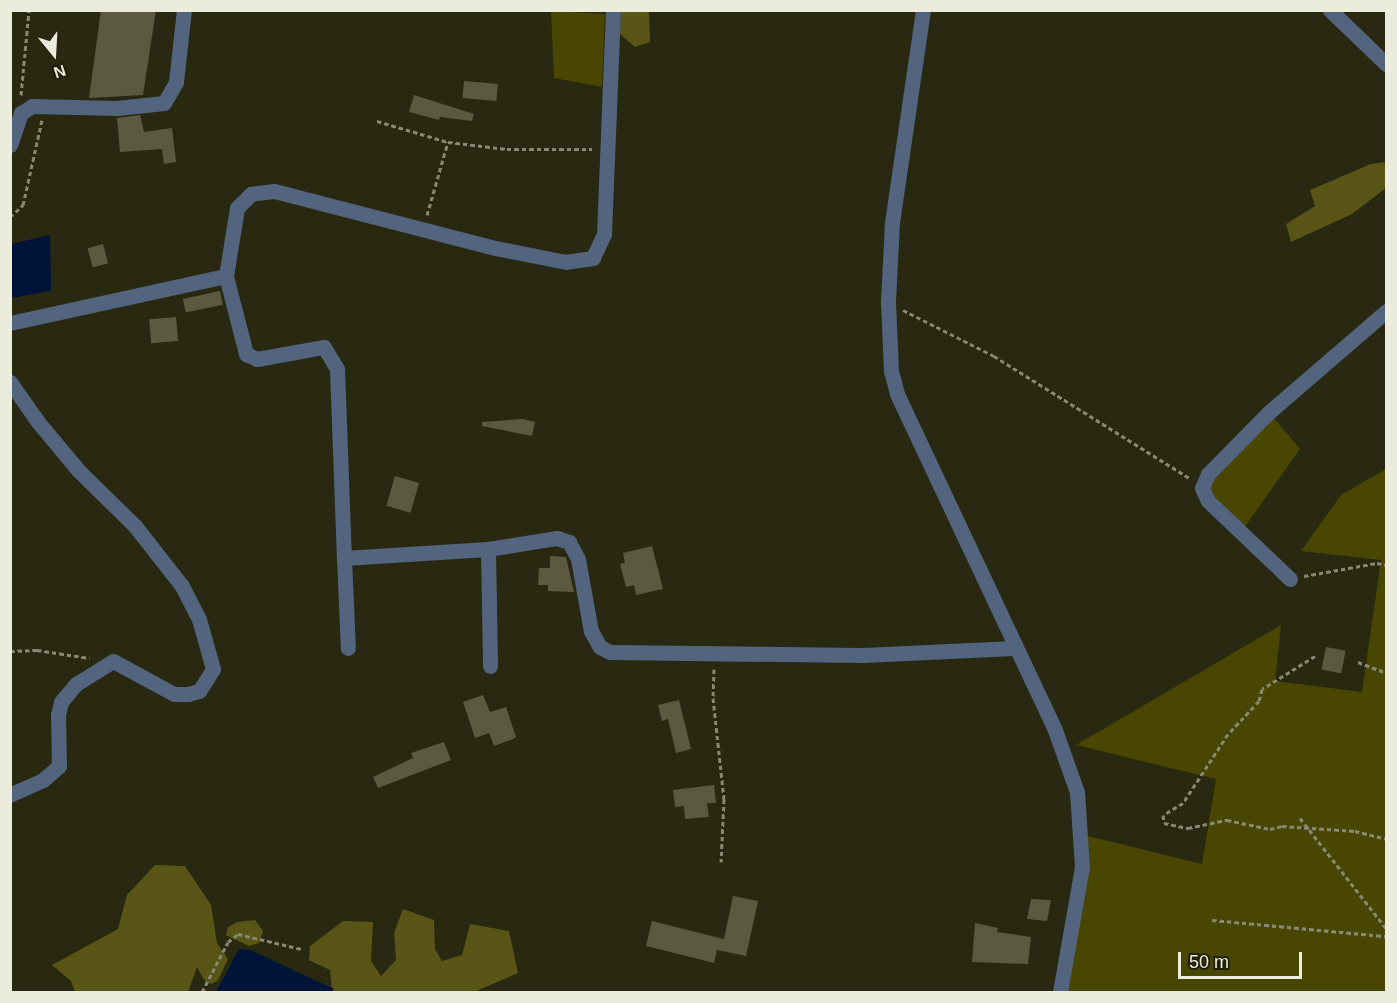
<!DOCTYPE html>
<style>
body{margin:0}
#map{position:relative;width:1397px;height:1003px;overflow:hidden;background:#292810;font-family:Helvetica,sans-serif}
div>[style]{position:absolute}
.green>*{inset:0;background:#494602}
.forest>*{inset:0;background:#585517}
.water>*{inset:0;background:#001439}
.building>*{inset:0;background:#5b5a40;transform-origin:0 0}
.path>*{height:3px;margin-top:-1.5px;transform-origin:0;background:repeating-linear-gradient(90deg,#888874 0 4.5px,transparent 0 7.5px)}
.minor>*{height:15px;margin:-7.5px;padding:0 7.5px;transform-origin:7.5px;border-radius:7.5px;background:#53657e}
span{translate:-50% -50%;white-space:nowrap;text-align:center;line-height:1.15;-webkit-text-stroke:4.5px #201f07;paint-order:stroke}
.frame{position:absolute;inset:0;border:12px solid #ececdd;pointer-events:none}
.north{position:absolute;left:24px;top:24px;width:60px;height:60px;-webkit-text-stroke:4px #201f07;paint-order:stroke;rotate:162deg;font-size:16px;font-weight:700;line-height:24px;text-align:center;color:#ececdd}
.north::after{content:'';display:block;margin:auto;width:21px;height:27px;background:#ececdd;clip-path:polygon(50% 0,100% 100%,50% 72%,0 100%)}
.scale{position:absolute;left:1178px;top:952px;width:124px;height:27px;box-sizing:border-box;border:3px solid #ececdd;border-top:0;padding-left:8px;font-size:18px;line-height:21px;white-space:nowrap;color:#ececdd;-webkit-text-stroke:4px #201f07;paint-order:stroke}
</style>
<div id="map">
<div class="green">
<div style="clip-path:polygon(551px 11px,605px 14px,602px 87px,554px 78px)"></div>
<div style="clip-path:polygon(1272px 416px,1300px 449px,1244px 528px,1213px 499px,1206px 488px,1211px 474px)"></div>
<div style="clip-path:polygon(1386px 469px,1386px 992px,1064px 992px,1089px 857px,1088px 836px,1202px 864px,1216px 779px,1076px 745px,1281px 625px,1275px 681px,1362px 692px,1381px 560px,1301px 551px,1341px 495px)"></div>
</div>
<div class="forest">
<div style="clip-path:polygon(621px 11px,649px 11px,650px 42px,635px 47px,620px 34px)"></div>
<div style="clip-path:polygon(1386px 162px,1386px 188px,1352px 214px,1291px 242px,1286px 224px,1315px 206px,1310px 190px,1371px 164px)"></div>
<div style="clip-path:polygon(155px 865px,185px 866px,211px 905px,217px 943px,228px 959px,218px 980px,212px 984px,204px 980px,197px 967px,188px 992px,75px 992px,71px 981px,52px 965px,118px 929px,127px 895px)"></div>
<div style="clip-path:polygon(403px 909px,434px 920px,435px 949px,442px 961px,462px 955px,470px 924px,509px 931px,518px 973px,474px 992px,332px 992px,330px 970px,309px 960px,310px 946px,343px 921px,373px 922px,371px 961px,381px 976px,396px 960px,394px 933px)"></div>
<div style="clip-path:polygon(255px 920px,263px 931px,259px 943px,249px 946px,226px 935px,228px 927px,237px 922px)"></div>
</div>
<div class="water">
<div style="clip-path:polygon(50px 235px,51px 291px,11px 298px,11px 244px)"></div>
<div style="clip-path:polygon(239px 949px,250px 950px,334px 989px,332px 992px,216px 992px)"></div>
</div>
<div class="building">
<div style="clip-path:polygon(101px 10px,156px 10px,143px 95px,89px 98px)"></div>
<div style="left:464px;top:81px;width:34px;height:17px;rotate:5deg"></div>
<div style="clip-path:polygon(414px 95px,474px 114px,472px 121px,440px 117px,439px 120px,409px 112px)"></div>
<div style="clip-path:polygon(140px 115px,144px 132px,172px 128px,176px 162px,164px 164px,162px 149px,120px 152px,117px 118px)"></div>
<div style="left:103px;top:244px;width:20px;height:16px;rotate:75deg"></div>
<div style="left:220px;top:291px;width:14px;height:38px;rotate:78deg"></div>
<div style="left:176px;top:317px;width:24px;height:27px;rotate:85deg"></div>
<div style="clip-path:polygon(523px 419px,535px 422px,532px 436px,482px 426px,482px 422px)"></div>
<div style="left:395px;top:476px;width:25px;height:31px;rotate:16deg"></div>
<div style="clip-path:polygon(652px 546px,663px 589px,636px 595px,634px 585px,626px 587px,620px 564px,625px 563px,623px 553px)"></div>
<div style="clip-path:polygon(550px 556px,566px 557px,574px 592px,548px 591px,548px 585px,538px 585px,539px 568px,550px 568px)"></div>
<div style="left:1326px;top:647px;width:20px;height:23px;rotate:11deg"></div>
<div style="clip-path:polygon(483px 695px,490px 712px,506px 707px,516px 737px,513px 739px,494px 746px,489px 733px,475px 738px,463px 702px)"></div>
<div style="clip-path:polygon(679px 700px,691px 749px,676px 753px,668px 719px,662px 721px,658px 705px)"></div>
<div style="clip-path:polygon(444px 742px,451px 760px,378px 788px,373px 777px,413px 758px,411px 753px)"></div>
<div style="clip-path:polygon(714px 785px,716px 803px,707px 803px,709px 817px,685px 819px,684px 806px,675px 807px,673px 790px)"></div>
<div style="clip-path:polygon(733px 896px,758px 901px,746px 956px,717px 950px,714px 963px,646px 946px,652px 921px,724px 939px)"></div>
<div style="clip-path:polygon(1031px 899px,1051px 900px,1047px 921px,1027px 919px)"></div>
<div style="clip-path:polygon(975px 923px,998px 928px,997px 932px,1031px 937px,1028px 964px,972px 962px)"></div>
</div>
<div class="path">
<div style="left:21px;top:95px;width:85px;rotate:-84.6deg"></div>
<div style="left:377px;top:121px;width:74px;rotate:16.5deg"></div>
<div style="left:448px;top:142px;width:59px;rotate:6.8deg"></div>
<div style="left:507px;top:149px;width:85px"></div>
<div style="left:427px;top:215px;width:76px;rotate:-74deg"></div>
<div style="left:10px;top:217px;width:18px;rotate:-43deg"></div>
<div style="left:23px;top:205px;width:87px;rotate:-77.4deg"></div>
<div style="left:903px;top:310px;width:102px;rotate:26.8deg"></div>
<div style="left:994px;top:356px;width:230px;rotate:32deg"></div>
<div style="left:1304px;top:576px;width:74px;rotate:-10.1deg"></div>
<div style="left:1377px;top:563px;width:9px;rotate:13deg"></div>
<div style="left:10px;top:651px;width:27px;rotate:-2deg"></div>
<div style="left:37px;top:650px;width:53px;rotate:8.7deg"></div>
<div style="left:1315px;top:656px;width:62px;rotate:148.1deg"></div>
<div style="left:1262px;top:689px;width:12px;rotate:104deg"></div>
<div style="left:1259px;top:701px;width:45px;rotate:133.2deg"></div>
<div style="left:1228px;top:734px;width:82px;rotate:123.1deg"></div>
<div style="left:1183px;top:803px;width:23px;rotate:149deg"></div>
<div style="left:1163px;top:815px;width:8px;rotate:83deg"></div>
<div style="left:1164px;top:823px;width:25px;rotate:12deg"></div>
<div style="left:1188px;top:828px;width:40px;rotate:-12deg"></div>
<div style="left:1227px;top:820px;width:44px;rotate:11.8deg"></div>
<div style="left:1270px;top:829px;width:12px;rotate:-14deg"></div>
<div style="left:1282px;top:826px;width:73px;rotate:3.9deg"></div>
<div style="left:1355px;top:831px;width:32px;rotate:14deg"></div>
<div style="left:1358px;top:662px;width:30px;rotate:21deg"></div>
<div style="left:714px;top:669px;width:29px;rotate:92deg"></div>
<div style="left:713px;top:698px;width:102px;rotate:83.8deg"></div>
<div style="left:724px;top:799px;width:63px;rotate:92.7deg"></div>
<div style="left:1300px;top:818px;width:140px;rotate:52deg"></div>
<div style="left:1212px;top:920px;width:175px;rotate:5.3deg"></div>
<div style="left:202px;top:992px;width:56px;rotate:-62.5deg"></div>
<div style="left:228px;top:942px;width:13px;rotate:-39deg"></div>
<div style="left:238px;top:934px;width:65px;rotate:13.4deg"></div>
</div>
<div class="minor">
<div style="left:613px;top:10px;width:224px;rotate:92.3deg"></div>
<div style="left:604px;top:234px;width:26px;rotate:115deg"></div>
<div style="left:593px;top:258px;width:27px;rotate:172deg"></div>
<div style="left:566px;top:262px;width:72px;rotate:-168.8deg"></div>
<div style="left:495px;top:248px;width:228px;rotate:-165.5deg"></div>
<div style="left:274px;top:191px;width:23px;rotate:173deg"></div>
<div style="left:251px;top:194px;width:20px;rotate:135deg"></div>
<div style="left:237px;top:208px;width:69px;rotate:99.2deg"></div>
<div style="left:226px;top:276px;width:81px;rotate:75.6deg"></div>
<div style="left:246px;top:354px;width:12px;rotate:24deg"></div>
<div style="left:257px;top:359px;width:68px;rotate:-10.2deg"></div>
<div style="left:324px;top:347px;width:26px;rotate:59deg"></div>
<div style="left:337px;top:369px;width:189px;rotate:87.9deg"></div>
<div style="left:344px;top:558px;width:144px;rotate:-3.6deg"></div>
<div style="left:488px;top:549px;width:70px;rotate:-9.1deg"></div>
<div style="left:557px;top:538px;width:13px;rotate:18deg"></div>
<div style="left:569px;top:542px;width:19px;rotate:62deg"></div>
<div style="left:578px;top:559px;width:73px;rotate:79.8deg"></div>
<div style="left:591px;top:631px;width:18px;rotate:61deg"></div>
<div style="left:600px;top:647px;width:11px;rotate:27deg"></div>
<div style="left:610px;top:652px;width:253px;rotate:0.7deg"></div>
<div style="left:863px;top:655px;width:151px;rotate:-2.7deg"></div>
<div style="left:923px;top:10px;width:214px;rotate:98.3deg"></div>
<div style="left:892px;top:222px;width:80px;rotate:92.9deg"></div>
<div style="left:888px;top:302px;width:69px;rotate:87.5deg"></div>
<div style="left:891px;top:371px;width:24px;rotate:75deg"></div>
<div style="left:897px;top:394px;width:371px;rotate:64.8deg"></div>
<div style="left:1055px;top:730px;width:66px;rotate:70.5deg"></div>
<div style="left:1077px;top:792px;width:75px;rotate:86.2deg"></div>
<div style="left:1082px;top:867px;width:127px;rotate:100deg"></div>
<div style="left:1330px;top:10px;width:78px;rotate:44deg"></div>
<div style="left:10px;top:145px;width:34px;rotate:-71deg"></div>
<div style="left:21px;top:113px;width:13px;rotate:-32deg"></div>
<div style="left:32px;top:106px;width:85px;rotate:1.3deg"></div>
<div style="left:117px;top:108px;width:47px;rotate:-6.1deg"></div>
<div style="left:164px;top:103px;width:24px;rotate:-60deg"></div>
<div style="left:176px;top:82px;width:72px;rotate:-83.7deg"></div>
<div style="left:10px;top:323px;width:221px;rotate:-12.3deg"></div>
<div style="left:10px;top:382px;width:49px;rotate:55deg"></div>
<div style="left:38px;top:422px;width:64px;rotate:50.1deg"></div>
<div style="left:79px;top:471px;width:78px;rotate:44.5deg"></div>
<div style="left:135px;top:526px;width:76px;rotate:51.9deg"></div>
<div style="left:182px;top:586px;width:37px;rotate:63deg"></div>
<div style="left:199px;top:619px;width:52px;rotate:74.4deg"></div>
<div style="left:213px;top:669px;width:26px;rotate:122deg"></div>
<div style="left:199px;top:691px;width:11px;rotate:165deg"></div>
<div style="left:188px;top:694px;width:14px;rotate:180deg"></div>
<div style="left:174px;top:694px;width:69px;rotate:-151.6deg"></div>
<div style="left:113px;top:661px;width:44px;rotate:148.1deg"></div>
<div style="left:76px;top:684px;width:23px;rotate:130deg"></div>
<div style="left:61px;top:702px;width:13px;rotate:103deg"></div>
<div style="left:58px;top:715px;width:51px;rotate:88.9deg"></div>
<div style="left:59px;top:766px;width:21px;rotate:139deg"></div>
<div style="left:43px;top:780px;width:36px;rotate:156deg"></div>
<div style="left:488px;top:549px;width:117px;rotate:89deg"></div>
<div style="left:344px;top:558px;width:90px;rotate:87.5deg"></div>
<div style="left:1290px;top:579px;width:113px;rotate:-136.4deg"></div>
<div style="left:1208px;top:501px;width:14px;rotate:-115deg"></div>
<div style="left:1202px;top:488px;width:15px;rotate:-67deg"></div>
<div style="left:1208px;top:474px;width:86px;rotate:-45.5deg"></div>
<div style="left:1268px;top:413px;width:156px;rotate:-40.8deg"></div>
</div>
<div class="frame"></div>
<div class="north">N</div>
<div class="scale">50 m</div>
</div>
